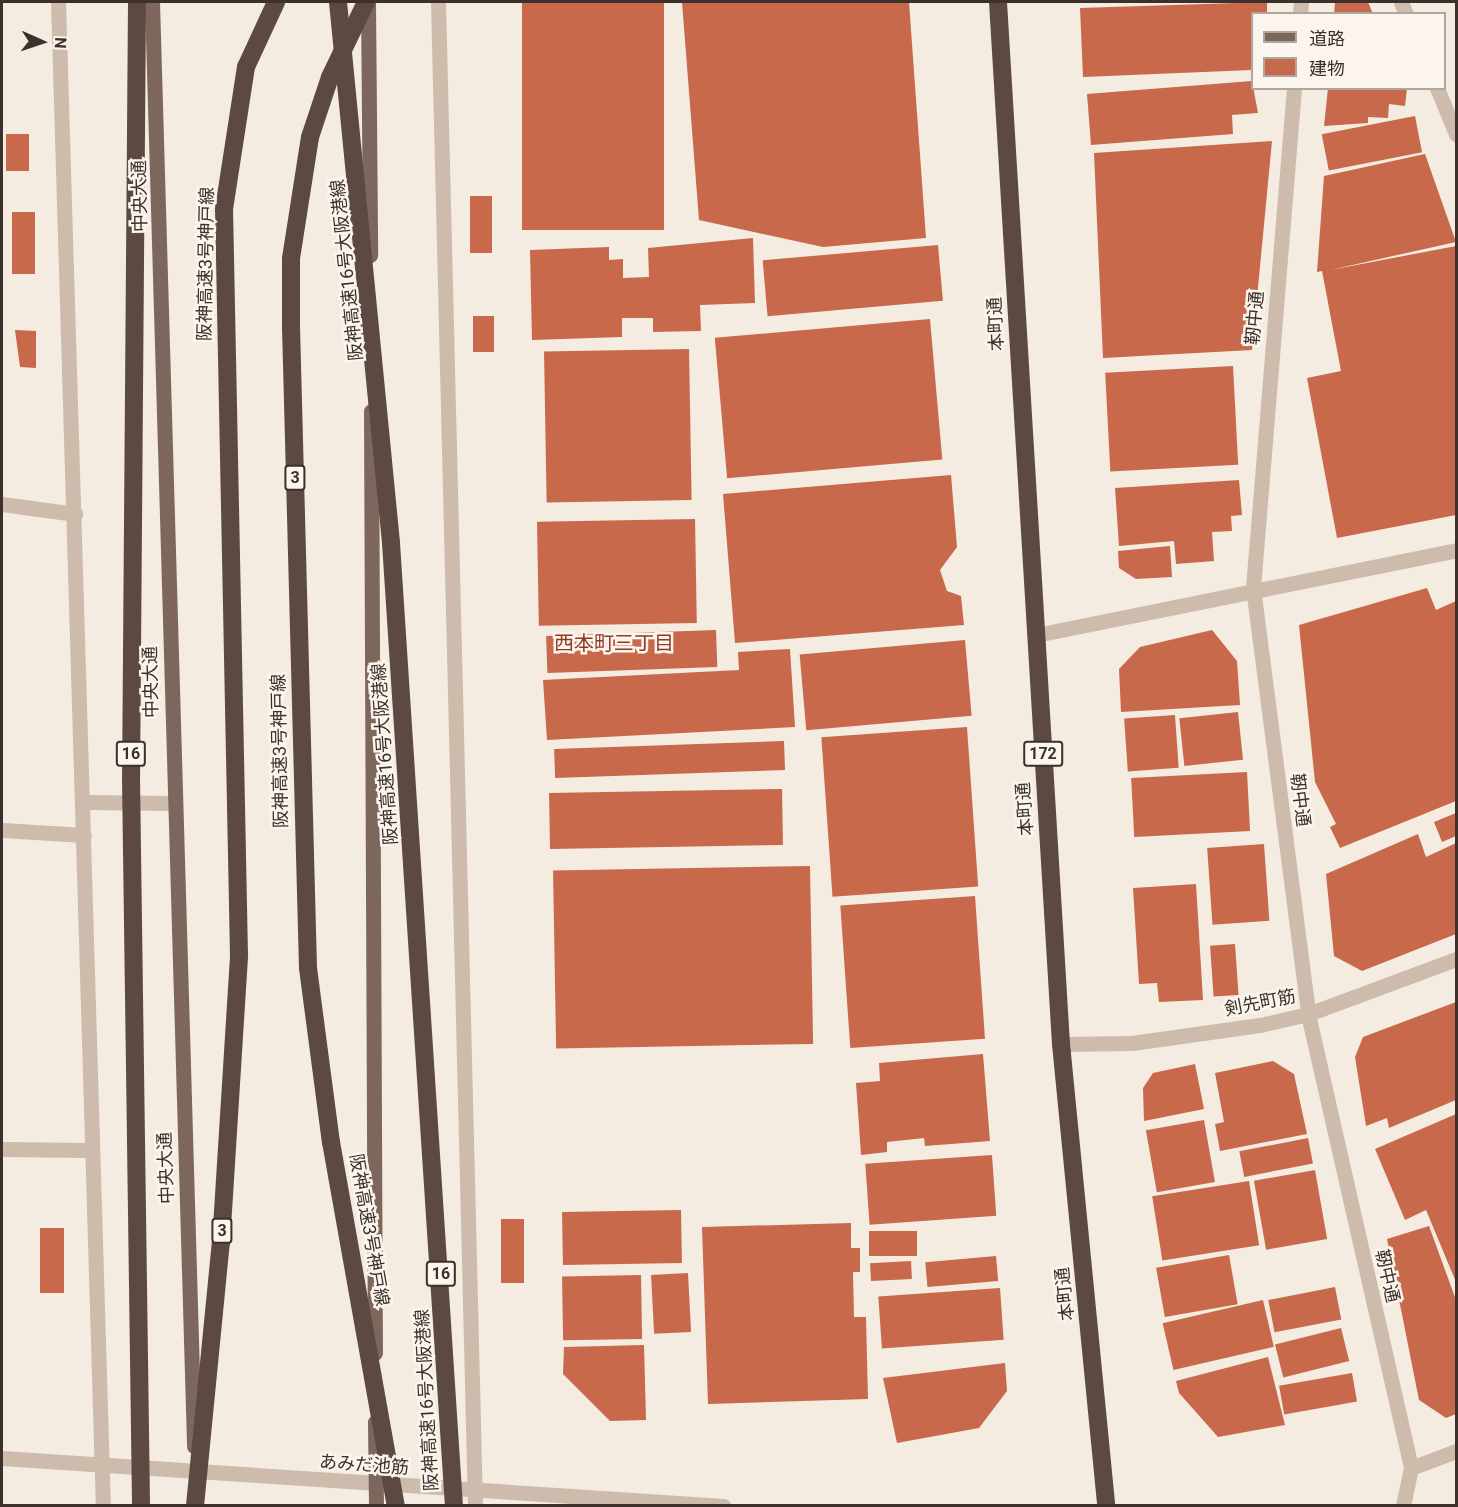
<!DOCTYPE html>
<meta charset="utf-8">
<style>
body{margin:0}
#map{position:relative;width:1458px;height:1507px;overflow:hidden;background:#f4ebe1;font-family:Roboto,"Noto Sans JP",sans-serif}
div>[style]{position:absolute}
.building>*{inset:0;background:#c8694b;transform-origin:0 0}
.minor>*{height:15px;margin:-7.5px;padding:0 7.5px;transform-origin:7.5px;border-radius:7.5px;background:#cdbbac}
.major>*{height:15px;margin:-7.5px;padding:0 7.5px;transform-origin:7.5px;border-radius:7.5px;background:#7d675c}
.highway>*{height:18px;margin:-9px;padding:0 9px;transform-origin:9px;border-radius:9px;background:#5c4a42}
.highway-bridge>*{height:18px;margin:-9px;padding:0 9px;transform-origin:9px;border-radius:9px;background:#5c4a42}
span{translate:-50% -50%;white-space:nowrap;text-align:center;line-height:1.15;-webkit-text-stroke:5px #fbf5ee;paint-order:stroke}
.shield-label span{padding:2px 4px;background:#fbf5ee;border:2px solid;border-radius:4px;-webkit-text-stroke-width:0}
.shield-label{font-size:16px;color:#3b302b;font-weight:700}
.street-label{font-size:18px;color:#3b302b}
.neighbourhood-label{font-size:20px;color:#8c3b22}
.frame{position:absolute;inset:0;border:3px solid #3b302b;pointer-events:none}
.legend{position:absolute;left:1251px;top:12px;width:195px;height:78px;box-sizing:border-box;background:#fbf5ee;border:2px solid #aea6a0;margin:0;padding:8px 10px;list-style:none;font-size:18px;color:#3b302b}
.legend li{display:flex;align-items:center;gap:12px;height:30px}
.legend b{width:30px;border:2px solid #aea6a0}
.north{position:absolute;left:12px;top:12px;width:60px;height:60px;-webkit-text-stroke:4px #fbf5ee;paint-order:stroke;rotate:93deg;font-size:16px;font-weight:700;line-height:24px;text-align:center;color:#3b302b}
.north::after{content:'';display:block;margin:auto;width:21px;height:27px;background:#3b302b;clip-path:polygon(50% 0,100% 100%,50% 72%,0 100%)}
</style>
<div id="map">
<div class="building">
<div style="left:522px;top:2px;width:142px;height:228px"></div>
<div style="clip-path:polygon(682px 2px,909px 2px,926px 238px,823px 247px,699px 220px)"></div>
<div style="clip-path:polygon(1267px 2px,1267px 14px,1252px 14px,1252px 70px,1083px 77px,1080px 8px)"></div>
<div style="clip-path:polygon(1335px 2px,1368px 2px,1373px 14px,1334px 14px)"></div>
<div style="clip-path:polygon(1252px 81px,1258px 113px,1232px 115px,1233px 134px,1091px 145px,1087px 94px)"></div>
<div style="clip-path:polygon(1328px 88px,1407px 88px,1405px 106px,1389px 104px,1388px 118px,1368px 117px,1368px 123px,1324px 126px)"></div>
<div style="left:1415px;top:116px;width:37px;height:95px;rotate:79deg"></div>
<div style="left:29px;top:134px;width:37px;height:23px;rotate:90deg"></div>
<div style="clip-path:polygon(1272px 141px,1252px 350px,1103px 358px,1094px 153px)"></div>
<div style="clip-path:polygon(1425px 154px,1456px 242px,1330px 270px,1456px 246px,1456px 515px,1337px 538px,1307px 378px,1341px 371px,1322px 271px,1317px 272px,1324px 176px)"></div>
<div style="left:470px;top:196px;width:22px;height:57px"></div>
<div style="left:12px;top:212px;width:23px;height:62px"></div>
<div style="clip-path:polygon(753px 238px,755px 303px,700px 305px,701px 331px,653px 332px,653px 318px,622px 318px,622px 337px,532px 340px,530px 250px,609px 247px,609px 260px,623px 259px,623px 278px,649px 277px,648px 248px)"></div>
<div style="left:938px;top:245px;width:56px;height:176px;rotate:85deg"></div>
<div style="left:473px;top:316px;width:21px;height:36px"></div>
<div style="left:930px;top:319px;width:141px;height:216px;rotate:85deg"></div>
<div style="clip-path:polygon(15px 330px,36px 331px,36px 368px,20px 367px)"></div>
<div style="left:689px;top:349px;width:151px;height:145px;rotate:89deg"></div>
<div style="left:1233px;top:366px;width:99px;height:128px;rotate:87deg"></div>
<div style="clip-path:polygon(951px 475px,957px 547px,940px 570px,947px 591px,961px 596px,964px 625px,735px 643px,723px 494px)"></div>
<div style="clip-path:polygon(1239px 480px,1242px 515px,1231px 516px,1232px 531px,1212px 532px,1214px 561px,1176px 564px,1174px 541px,1119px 546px,1115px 488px)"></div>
<div style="left:695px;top:519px;width:104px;height:158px;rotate:89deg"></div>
<div style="clip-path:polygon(1170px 546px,1172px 577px,1136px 579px,1119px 568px,1118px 551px)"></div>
<div style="clip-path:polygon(1427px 588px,1436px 610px,1456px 601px,1456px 801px,1340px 848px,1330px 827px,1336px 824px,1315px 782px,1299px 625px)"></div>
<div style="left:716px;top:630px;width:37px;height:170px;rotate:88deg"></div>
<div style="clip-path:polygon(1212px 630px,1237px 661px,1240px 705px,1121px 712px,1119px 669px,1140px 647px)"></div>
<div style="left:965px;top:640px;width:76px;height:166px;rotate:85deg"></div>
<div style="clip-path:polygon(790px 649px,795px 727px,547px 740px,543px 680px,739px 670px,738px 652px)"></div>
<div style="left:1238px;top:712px;width:48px;height:59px;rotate:84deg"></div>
<div style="left:1175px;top:715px;width:53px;height:51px;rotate:86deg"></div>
<div style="left:967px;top:727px;width:160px;height:146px;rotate:86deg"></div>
<div style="left:784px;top:741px;width:29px;height:230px;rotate:88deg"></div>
<div style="left:1247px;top:772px;width:59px;height:116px;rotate:87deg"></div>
<div style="left:782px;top:789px;width:56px;height:233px;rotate:89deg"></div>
<div style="clip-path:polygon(1456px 813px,1456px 836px,1442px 842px,1434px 822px)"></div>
<div style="clip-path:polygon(1418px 834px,1426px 857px,1456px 843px,1456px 934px,1362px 971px,1334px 956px,1326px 874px)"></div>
<div style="left:1264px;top:844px;width:77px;height:57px;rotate:86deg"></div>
<div style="left:810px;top:866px;width:178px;height:257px;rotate:89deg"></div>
<div style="clip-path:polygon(1196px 884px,1203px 1000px,1159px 1002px,1157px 983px,1139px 984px,1133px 888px)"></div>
<div style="left:975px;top:896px;width:143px;height:135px;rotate:86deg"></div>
<div style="left:1235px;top:944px;width:51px;height:25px;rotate:86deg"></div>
<div style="clip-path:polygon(1456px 1002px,1456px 1100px,1389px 1128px,1387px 1118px,1366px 1126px,1355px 1057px,1363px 1037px)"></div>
<div style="clip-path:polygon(983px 1054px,990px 1141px,925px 1146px,924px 1138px,887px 1142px,887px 1152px,861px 1155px,856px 1083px,880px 1081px,879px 1063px)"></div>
<div style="clip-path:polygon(1273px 1061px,1294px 1074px,1307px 1134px,1220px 1151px,1215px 1124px,1224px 1122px,1215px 1073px)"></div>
<div style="clip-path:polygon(1195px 1064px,1204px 1109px,1144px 1121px,1143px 1088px,1153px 1073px)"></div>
<div style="clip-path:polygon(1456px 1114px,1456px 1282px,1426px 1210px,1405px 1220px,1375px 1149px)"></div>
<div style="left:1204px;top:1120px;width:63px;height:59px;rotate:80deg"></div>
<div style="left:1308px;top:1138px;width:26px;height:70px;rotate:79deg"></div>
<div style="left:992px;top:1155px;width:61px;height:127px;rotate:86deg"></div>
<div style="left:1315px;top:1170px;width:70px;height:62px;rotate:80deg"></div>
<div style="left:1249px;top:1181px;width:65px;height:98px;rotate:81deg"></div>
<div style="left:681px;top:1210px;width:53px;height:119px;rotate:89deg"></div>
<div style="left:501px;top:1219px;width:23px;height:64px"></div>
<div style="clip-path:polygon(851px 1223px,851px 1248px,860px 1248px,860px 1272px,853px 1272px,854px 1317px,866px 1317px,868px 1399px,708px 1404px,702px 1227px)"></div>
<div style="clip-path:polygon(1429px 1226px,1456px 1300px,1456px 1414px,1446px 1418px,1419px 1400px,1387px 1239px)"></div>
<div style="left:40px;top:1228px;width:24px;height:65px"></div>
<div style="left:917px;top:1231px;width:25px;height:48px;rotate:90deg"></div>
<div style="left:1229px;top:1255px;width:50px;height:74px;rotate:80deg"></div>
<div style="left:996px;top:1256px;width:25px;height:71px;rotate:85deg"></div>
<div style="left:911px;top:1261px;width:18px;height:41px;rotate:87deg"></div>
<div style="left:688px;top:1273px;width:59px;height:37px;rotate:87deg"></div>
<div style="left:641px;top:1275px;width:64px;height:79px;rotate:89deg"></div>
<div style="left:1335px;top:1287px;width:33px;height:68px;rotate:79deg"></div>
<div style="left:1000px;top:1288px;width:52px;height:122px;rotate:86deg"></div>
<div style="left:1263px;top:1300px;width:48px;height:103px;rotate:77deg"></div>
<div style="left:1341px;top:1328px;width:34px;height:68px;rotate:76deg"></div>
<div style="clip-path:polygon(644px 1345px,646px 1420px,610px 1421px,563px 1374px,564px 1347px)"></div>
<div style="clip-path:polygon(1268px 1357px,1285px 1425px,1218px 1437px,1179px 1393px,1176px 1381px)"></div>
<div style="clip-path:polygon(1005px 1363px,1007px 1391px,979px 1428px,897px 1443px,883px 1378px)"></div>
<div style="left:1352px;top:1373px;width:29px;height:74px;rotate:80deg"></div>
</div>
<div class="minor">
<div style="left:58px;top:2px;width:1505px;rotate:88.29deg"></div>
<div style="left:438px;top:2px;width:1504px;rotate:88.59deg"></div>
<div style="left:1401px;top:2px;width:13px;rotate:67deg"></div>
<div style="left:1300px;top:14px;width:12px;rotate:-85deg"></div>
<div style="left:1294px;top:88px;width:502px;rotate:94.69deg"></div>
<div style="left:1253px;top:588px;width:430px;rotate:82.6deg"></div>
<div style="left:1308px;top:1014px;width:466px;rotate:77.2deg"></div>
<div style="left:1411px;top:1468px;width:39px;rotate:102deg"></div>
<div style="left:1437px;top:88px;width:50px;rotate:67.6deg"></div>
<div style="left:2px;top:504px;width:74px;rotate:7.8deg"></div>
<div style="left:1036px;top:635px;width:429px;rotate:-11.4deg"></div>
<div style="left:84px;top:802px;width:89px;rotate:0.6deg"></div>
<div style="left:2px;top:830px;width:82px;rotate:3.5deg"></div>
<div style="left:1061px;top:1044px;width:71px;rotate:-0.8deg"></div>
<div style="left:1132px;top:1043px;width:129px;rotate:-8deg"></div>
<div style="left:1260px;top:1025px;width:49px;rotate:-12.9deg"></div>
<div style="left:1308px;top:1014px;width:158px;rotate:-20.4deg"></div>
<div style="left:2px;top:1149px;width:86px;rotate:0.7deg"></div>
<div style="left:2px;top:1458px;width:723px;rotate:3.81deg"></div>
<div style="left:1411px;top:1468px;width:48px;rotate:-20.7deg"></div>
</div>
<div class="major">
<div style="left:152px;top:2px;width:1445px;rotate:88.33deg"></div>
<div style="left:368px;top:2px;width:253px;rotate:89.5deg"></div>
<div style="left:371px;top:411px;width:942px;rotate:89.76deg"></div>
<div style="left:375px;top:1422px;width:84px;rotate:89.3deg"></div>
</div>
<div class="highway">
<div style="left:998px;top:2px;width:1044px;rotate:86.54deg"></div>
<div style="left:1061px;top:1044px;width:464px;rotate:84.4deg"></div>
</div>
<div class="highway-bridge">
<div style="left:137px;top:2px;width:776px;rotate:90.44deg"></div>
<div style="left:131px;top:778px;width:728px;rotate:89.21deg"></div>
<div style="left:338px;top:2px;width:544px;rotate:84.4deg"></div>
<div style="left:391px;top:543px;width:965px;rotate:86.26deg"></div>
<div style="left:366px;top:2px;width:83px;rotate:115.6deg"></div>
<div style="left:330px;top:77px;width:63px;rotate:108.4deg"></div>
<div style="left:310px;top:137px;width:123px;rotate:98.9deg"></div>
<div style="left:291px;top:259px;width:68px;rotate:90deg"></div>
<div style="left:291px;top:327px;width:641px;rotate:88.48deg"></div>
<div style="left:308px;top:968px;width:176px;rotate:82.5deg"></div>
<div style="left:331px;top:1142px;width:370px;rotate:79.9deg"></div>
<div style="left:195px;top:1506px;width:264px;rotate:-84.4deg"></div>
<div style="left:221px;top:1243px;width:289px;rotate:-86.4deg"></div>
<div style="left:239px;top:955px;width:746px;rotate:-91.15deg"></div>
<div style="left:224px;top:209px;width:144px;rotate:-81.2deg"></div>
<div style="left:246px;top:67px;width:72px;rotate:-65.2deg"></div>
</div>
<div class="shield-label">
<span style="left:295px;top:478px">3</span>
<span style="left:131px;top:754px">16</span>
<span style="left:1043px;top:754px">172</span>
<span style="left:222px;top:1231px">3</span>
<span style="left:441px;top:1274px">16</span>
</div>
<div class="street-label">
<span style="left:140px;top:196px;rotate:-91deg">中央大通</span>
<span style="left:206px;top:264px;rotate:-89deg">阪神高速3号神戸線</span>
<span style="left:347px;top:270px;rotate:-96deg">阪神高速16号大阪港線</span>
<span style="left:1255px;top:318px;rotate:-85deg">靭中通</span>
<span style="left:996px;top:324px;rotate:-93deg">本町通</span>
<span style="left:151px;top:682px;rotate:-91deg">中央大通</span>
<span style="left:280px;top:751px;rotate:-91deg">阪神高速3号神戸線</span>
<span style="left:385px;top:754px;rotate:-94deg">阪神高速16号大阪港線</span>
<span style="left:1300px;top:800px;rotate:83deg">靭中通</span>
<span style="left:1025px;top:809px;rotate:-94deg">本町通</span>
<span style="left:1260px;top:1003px;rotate:-11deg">剣先町筋</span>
<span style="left:166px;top:1168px;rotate:-92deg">中央大通</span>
<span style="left:369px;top:1230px;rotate:80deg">阪神高速3号神戸線</span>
<span style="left:1387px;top:1276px;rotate:77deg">靭中通</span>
<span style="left:1065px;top:1294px;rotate:-96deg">本町通</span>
<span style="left:427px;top:1400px;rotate:-93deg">阪神高速16号大阪港線</span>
<span style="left:364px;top:1465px;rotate:4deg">あみだ池筋</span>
</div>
<div class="neighbourhood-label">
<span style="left:614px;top:643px">西本町三丁目</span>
</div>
<div class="frame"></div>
<ul class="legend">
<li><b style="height:8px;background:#7d675c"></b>道路</li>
<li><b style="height:16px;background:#c8694b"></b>建物</li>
</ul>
<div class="north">N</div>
</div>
